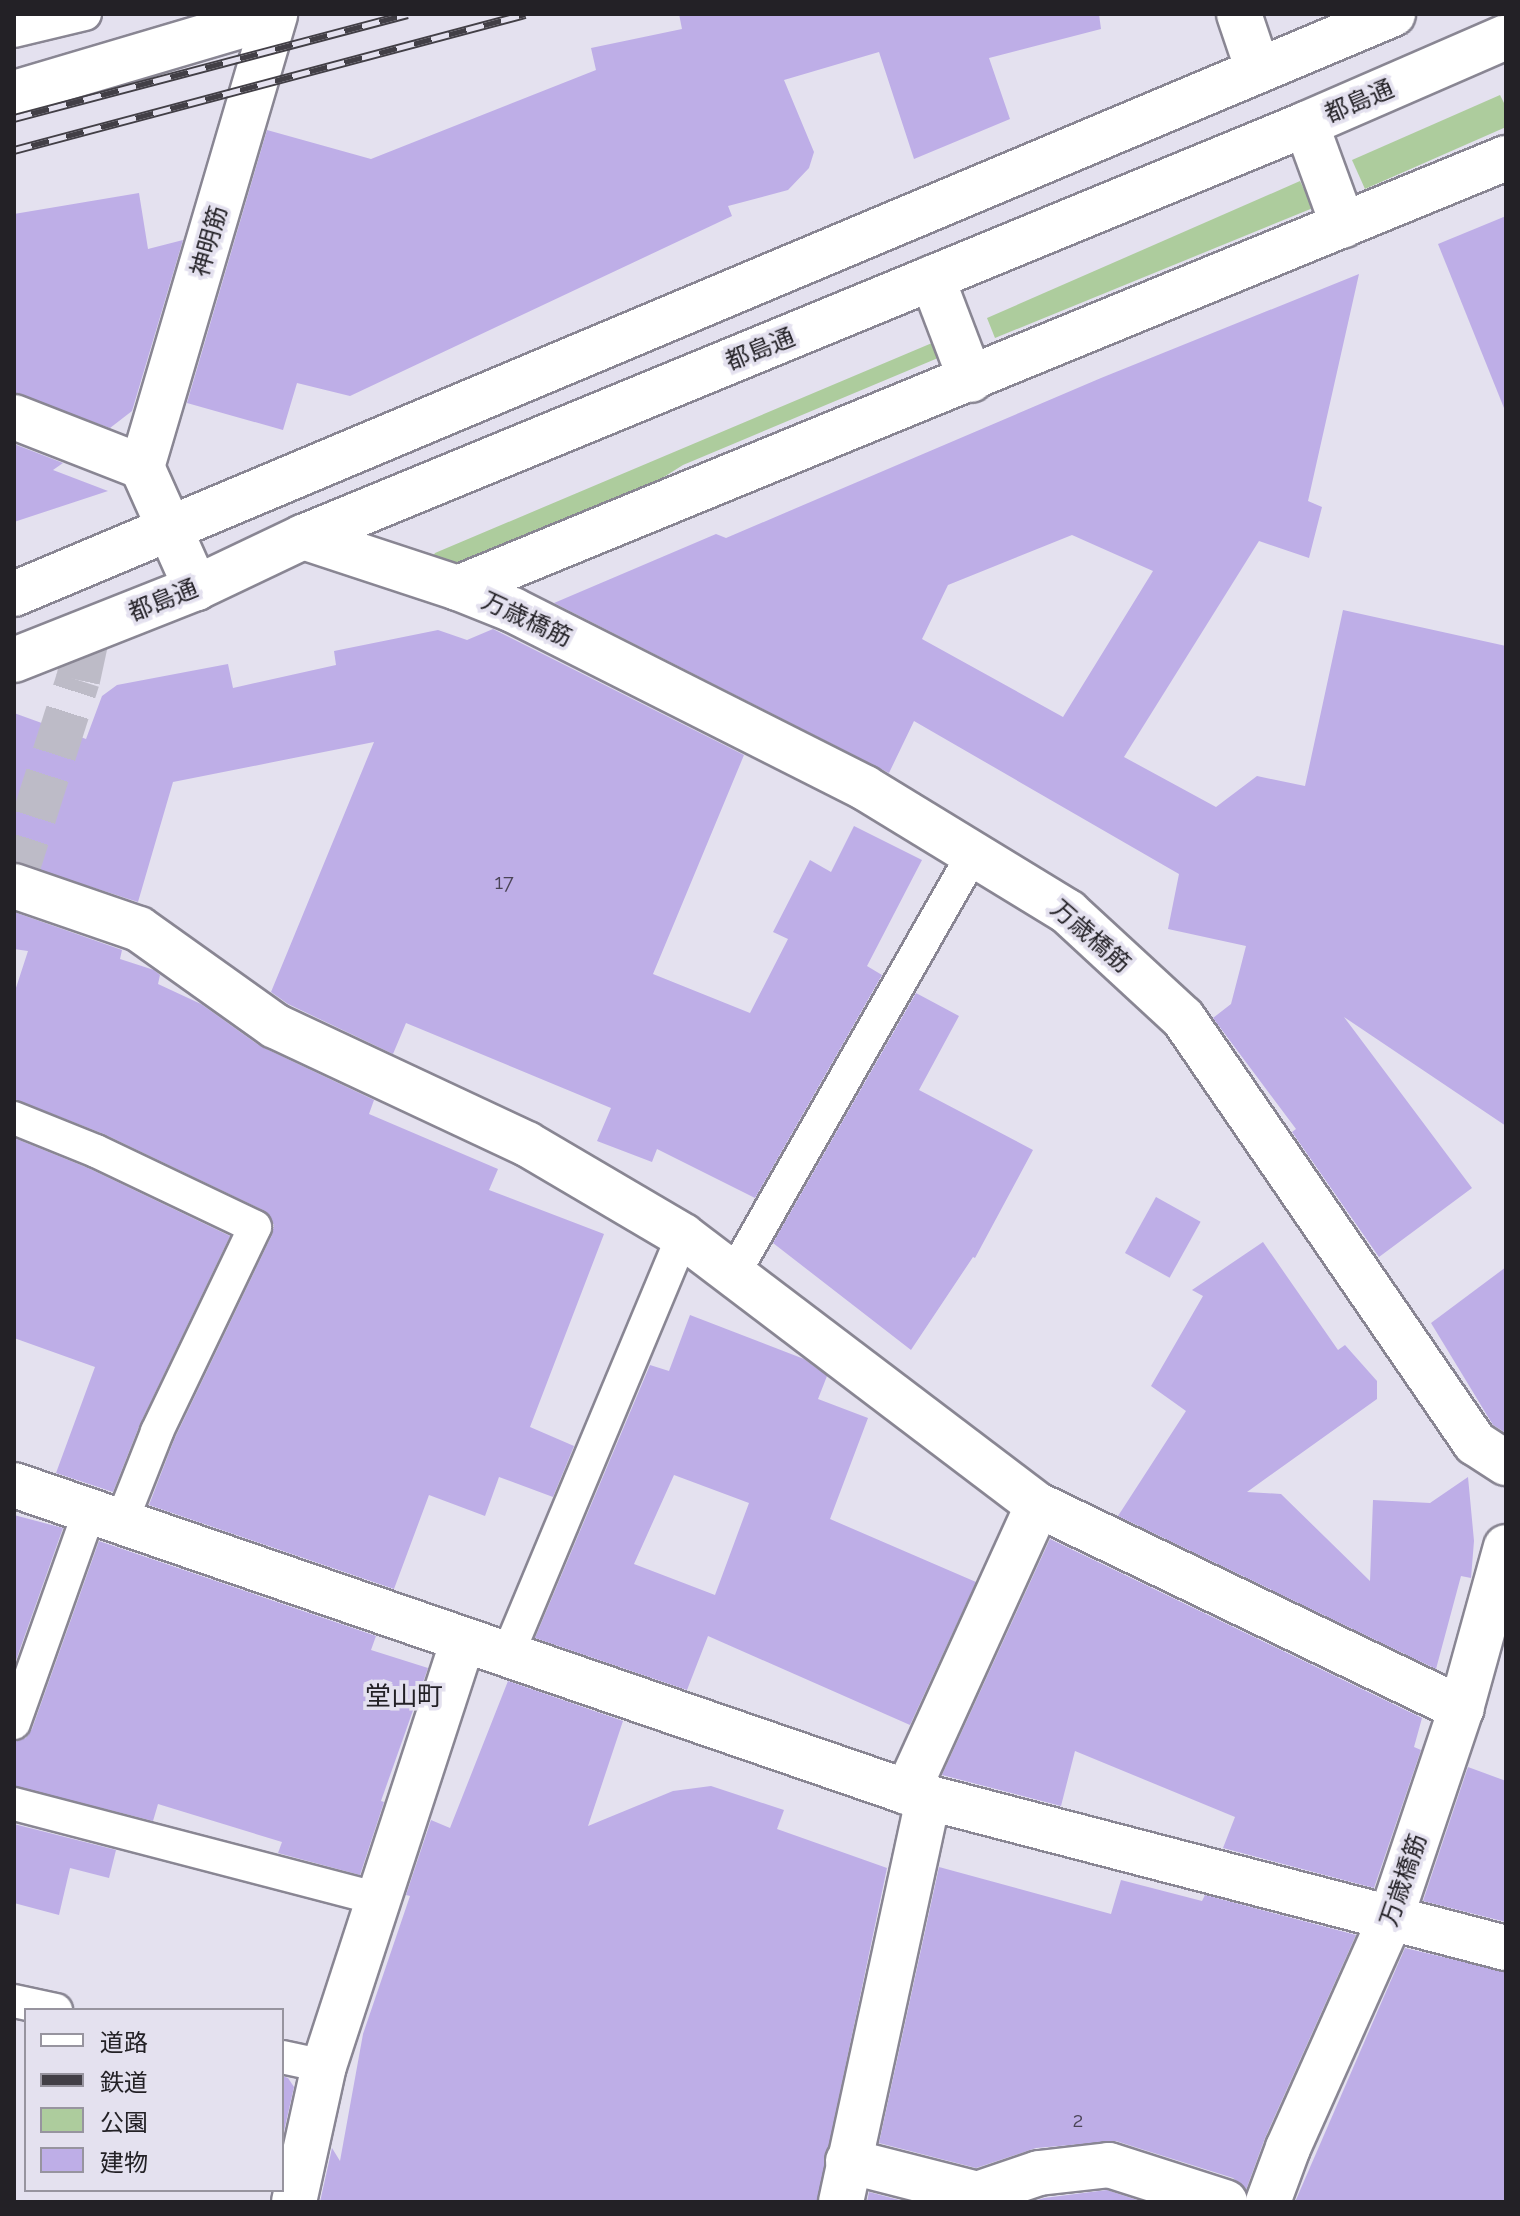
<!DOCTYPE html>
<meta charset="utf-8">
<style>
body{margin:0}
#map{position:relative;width:1520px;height:2216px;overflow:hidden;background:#e4e1ef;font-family:Raleway,"Noto Sans JP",sans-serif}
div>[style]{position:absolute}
.green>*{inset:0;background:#adcc9d}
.building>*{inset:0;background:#beaee7;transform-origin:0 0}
.pedestrian-tunnel>*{height:44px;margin-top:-22px;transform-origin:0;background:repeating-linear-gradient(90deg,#bdbbc7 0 44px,transparent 0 66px)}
.roads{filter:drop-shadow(2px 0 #898693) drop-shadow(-2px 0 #898693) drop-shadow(0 2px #898693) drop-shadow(0 -2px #898693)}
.service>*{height:32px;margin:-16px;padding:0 16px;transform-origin:16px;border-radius:16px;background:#fff}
.pedestrian>*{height:44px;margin:-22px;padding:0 22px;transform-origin:22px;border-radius:22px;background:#fff}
.minor>*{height:44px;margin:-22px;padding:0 22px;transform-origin:22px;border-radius:22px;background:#fff}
.primary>*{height:44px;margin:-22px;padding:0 22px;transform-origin:22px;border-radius:22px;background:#fff}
.rail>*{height:9px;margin-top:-4.5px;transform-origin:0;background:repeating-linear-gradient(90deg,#e4e1ef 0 18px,#423f46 0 36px);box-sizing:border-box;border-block:2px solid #423f46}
span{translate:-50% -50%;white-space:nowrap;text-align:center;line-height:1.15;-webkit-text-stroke:7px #e4e1ef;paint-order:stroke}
.number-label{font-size:20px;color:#4a4456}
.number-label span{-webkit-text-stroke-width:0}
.street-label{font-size:24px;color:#232126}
.neighbourhood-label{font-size:26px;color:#232126}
.frame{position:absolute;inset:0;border:16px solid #232126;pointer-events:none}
.legend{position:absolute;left:24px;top:2008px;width:260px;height:184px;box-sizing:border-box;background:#e4e1ef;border:2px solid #97949f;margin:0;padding:10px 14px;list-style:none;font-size:24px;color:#232126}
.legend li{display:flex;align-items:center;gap:16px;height:40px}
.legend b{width:40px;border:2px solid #97949f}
</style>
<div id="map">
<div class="green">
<div style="clip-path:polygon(1500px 95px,1506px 107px,1506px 127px,1365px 189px,1352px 160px)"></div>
<div style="clip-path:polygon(1300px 181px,1313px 208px,995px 338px,987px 318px)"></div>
<div style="clip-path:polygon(932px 343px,938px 358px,683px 465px,624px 502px,479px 563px,450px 567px,431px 560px,435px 553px)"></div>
</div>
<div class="building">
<div style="clip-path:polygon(679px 14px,1099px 14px,1101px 29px,989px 58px,1010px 119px,914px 159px,879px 52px,784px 80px,814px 152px,809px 168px,788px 190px,728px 206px,732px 216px,350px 396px,297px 383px,283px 430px,187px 403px,267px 130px,371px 159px,596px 70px,591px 48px,682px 29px)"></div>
<div style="clip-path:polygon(139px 193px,148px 249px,183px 240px,132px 411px,110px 428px,14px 393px,14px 214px)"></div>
<div style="clip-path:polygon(1506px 216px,1506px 407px,1504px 408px,1438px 244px)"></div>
<div style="clip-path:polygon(evenodd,1359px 274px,1308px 501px,1322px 507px,1309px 558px,1259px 541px,1124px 757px,1216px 807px,1257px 776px,1305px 786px,1343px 610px,1506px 646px,1506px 1126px,1344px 1017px,1472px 1188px,1379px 1257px,1292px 1132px,1296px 1129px,1213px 1018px,1231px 1004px,1246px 946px,1168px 929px,1179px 874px,914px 721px,889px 773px,554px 603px,716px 534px,726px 538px,1101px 378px,1359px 274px,1072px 535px,1153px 571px,1063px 717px,922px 639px,948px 585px,1072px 535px)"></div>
<div style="clip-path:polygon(14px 444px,63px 463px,53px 470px,108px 491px,14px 522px)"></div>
<div style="clip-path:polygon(493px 629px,744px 755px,653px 974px,750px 1013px,788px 939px,773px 932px,810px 860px,831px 872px,854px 826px,922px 860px,867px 966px,882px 975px,755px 1198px,657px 1149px,652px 1162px,597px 1141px,611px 1108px,406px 1023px,393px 1054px,288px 1004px,271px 992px,374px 742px,173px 782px,138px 902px,14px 862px,14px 713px,86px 739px,102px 696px,117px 685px,228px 664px,233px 688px,336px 665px,334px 651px,438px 630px,467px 640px)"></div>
<div style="clip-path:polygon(14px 912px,122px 950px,120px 959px,154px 970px,160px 975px,158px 984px,201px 1004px,260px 1046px,374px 1100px,369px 1114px,498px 1169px,489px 1190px,604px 1234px,530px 1427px,574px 1446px,553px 1497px,499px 1477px,485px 1516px,429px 1495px,394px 1589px,149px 1505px,174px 1440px,272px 1235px,274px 1225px,263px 1210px,104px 1134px,14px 1099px,14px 994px,28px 951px,14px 949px)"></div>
<div style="clip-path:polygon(916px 993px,959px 1016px,919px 1090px,1033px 1150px,975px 1258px,973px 1257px,911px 1350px,773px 1243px)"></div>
<div style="clip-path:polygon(14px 1138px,88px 1168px,230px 1236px,140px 1424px,113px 1492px,56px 1473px,95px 1367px,14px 1338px)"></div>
<div style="left:1156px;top:1197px;width:51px;height:64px;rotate:29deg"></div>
<div style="clip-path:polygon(1263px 1242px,1338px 1350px,1345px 1345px,1377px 1381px,1377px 1399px,1247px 1492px,1281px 1494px,1370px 1581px,1373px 1500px,1430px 1503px,1468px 1477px,1474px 1541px,1471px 1578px,1461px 1576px,1436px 1669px,1118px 1516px,1186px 1411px,1151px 1386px,1203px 1296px,1192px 1290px)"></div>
<div style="clip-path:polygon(1506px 1267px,1506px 1433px,1493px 1425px,1431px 1323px)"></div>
<div style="clip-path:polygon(evenodd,690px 1315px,804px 1359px,827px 1376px,818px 1399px,868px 1418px,830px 1519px,976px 1582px,910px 1725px,708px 1636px,687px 1690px,535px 1638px,650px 1365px,669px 1371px,690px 1315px,674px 1475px,749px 1503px,715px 1595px,634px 1564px,674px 1475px)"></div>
<div style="clip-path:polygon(14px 1515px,63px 1528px,14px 1666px)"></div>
<div style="clip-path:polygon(1050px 1539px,1422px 1718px,1414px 1747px,1421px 1750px,1374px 1888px,1223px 1848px,1235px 1817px,1075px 1751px,1061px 1806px,942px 1775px)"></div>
<div style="clip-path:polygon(99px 1541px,376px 1636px,371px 1650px,428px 1668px,381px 1801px,384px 1802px,360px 1875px,278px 1853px,282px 1842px,158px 1804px,153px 1821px,14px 1786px,14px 1742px,26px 1738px,32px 1729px)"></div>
<div style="clip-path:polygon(508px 1681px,623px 1721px,588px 1826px,673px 1791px,711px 1786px,784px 1810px,777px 1829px,887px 1868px,817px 2202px,320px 2202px,332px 2148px,340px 2161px,363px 2034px,410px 1896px,406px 1895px,431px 1820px,450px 1828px)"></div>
<div style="clip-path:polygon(1468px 1767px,1506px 1781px,1506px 1922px,1423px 1901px)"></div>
<div style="clip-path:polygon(14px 1824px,116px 1850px,109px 1878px,70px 1868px,59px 1915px,14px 1903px)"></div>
<div style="clip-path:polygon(939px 1867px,1111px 1914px,1121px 1880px,1202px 1901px,1205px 1895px,1356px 1935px,1265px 2138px,1246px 2190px,1233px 2178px,1116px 2141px,1036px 2148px,976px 2168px,879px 2143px)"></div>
<div style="clip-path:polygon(1405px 1948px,1506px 1972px,1506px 2202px,1295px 2202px)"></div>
<div style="clip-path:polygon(282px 2076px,288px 2078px,294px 2087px,282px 2140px)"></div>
<div style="clip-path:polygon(1107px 2190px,1143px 2202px,1031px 2202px,1044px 2198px)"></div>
<div style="clip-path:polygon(869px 2192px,907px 2202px,867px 2202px)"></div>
</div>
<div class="pedestrian-tunnel">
<div style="left:14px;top:880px;width:210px;rotate:-72.3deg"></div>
<div style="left:78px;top:680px;width:52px;rotate:-77.8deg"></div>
</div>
<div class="roads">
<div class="service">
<div style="left:14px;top:31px;width:73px;rotate:-13.5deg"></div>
<div style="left:14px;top:1118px;width:88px;rotate:21.9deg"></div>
<div style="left:96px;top:1151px;width:176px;rotate:25.5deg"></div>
<div style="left:255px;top:1227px;width:227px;rotate:115.6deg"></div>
<div style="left:157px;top:1432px;width:98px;rotate:111.6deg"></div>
<div style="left:733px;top:1275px;width:487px;rotate:-60.3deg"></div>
<div style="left:507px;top:1656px;width:455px;rotate:-67.3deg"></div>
<div style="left:14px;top:1723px;width:224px;rotate:-70.4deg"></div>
<div style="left:14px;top:1804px;width:376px;rotate:14.6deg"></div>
<div style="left:14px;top:2001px;width:43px;rotate:12.1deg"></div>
<div style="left:282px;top:2057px;width:43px;rotate:12.1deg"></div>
</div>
<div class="pedestrian">
<div style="left:14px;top:93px;width:271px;rotate:-16.5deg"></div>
</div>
<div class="minor">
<div style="left:1239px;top:14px;width:59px;rotate:71.3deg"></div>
<div style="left:1306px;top:124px;width:108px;rotate:69.9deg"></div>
<div style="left:932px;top:278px;width:109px;rotate:69.1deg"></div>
<div style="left:14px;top:417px;width:137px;rotate:21.3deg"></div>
<div style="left:142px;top:467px;width:472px;rotate:-73.6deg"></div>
<div style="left:142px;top:467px;width:133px;rotate:65.9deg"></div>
<div style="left:303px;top:537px;width:163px;rotate:18.2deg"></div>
<div style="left:458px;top:588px;width:1133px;rotate:-22.31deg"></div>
<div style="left:458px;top:588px;width:59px;rotate:21.8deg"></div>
<div style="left:513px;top:610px;width:394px;rotate:26.8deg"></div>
<div style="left:865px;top:788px;width:238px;rotate:31.4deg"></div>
<div style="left:1068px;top:912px;width:156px;rotate:42.7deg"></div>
<div style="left:1183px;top:1018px;width:516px;rotate:55.51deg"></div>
<div style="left:1475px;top:1443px;width:37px;rotate:33deg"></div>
<div style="left:14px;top:886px;width:132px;rotate:19deg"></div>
<div style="left:139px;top:929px;width:167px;rotate:35.5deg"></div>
<div style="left:275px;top:1026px;width:278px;rotate:25.1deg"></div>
<div style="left:527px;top:1144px;width:181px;rotate:30.5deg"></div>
<div style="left:683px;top:1236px;width:445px;rotate:37.2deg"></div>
<div style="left:1038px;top:1505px;width:470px;rotate:25.7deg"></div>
<div style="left:14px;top:1485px;width:944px;rotate:18.97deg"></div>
<div style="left:907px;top:1792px;width:619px;rotate:14.6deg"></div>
<div style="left:907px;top:1792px;width:315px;rotate:-65.5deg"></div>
<div style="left:848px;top:2161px;width:133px;rotate:14.3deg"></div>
<div style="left:977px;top:2194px;width:65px;rotate:-18.7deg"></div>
<div style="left:1039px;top:2173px;width:70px;rotate:-6.5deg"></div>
<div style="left:1109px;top:2165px;width:122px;rotate:17.7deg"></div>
<div style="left:294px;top:2202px;width:139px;rotate:-77.6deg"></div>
<div style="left:324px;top:2066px;width:447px;rotate:-71.9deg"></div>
<div style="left:841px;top:2202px;width:413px;rotate:-77.8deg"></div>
<div style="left:1268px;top:2202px;width:58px;rotate:-69.7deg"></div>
<div style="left:1288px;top:2148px;width:250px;rotate:-65.9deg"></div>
<div style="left:1390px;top:1920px;width:223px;rotate:-71.4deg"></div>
<div style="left:1461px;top:1709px;width:168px;rotate:-74.5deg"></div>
</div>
<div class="primary">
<div style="left:14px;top:594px;width:1496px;rotate:-22.81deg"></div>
<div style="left:14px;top:660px;width:196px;rotate:-21.6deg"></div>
<div style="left:196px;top:588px;width:119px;rotate:-25.5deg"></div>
<div style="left:303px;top:537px;width:1085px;rotate:-22.38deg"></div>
<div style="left:1306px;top:124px;width:218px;rotate:-23.5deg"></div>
</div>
</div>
<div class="rail">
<div style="left:14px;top:118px;width:407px;rotate:-14.8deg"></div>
<div style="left:14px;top:150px;width:529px;rotate:-14.9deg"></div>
</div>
<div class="number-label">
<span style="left:504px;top:882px">17</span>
<span style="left:1078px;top:2120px">2</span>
</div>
<div class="street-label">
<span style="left:1359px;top:101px;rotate:-23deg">都島通</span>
<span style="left:209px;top:241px;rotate:-74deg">神明筋</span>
<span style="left:760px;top:349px;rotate:-22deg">都島通</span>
<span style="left:163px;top:600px;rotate:-22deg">都島通</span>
<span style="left:527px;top:619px;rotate:25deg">万歳橋筋</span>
<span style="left:1091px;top:936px;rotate:41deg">万歳橋筋</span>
<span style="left:1403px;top:1880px;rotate:-71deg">万歳橋筋</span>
</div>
<div class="neighbourhood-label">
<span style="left:404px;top:1697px">堂山町</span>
</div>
<div class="frame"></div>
<ul class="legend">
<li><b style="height:10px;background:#fff"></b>道路</li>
<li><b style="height:10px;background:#423f46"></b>鉄道</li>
<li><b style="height:22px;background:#adcc9d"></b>公園</li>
<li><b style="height:22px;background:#beaee7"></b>建物</li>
</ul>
</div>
